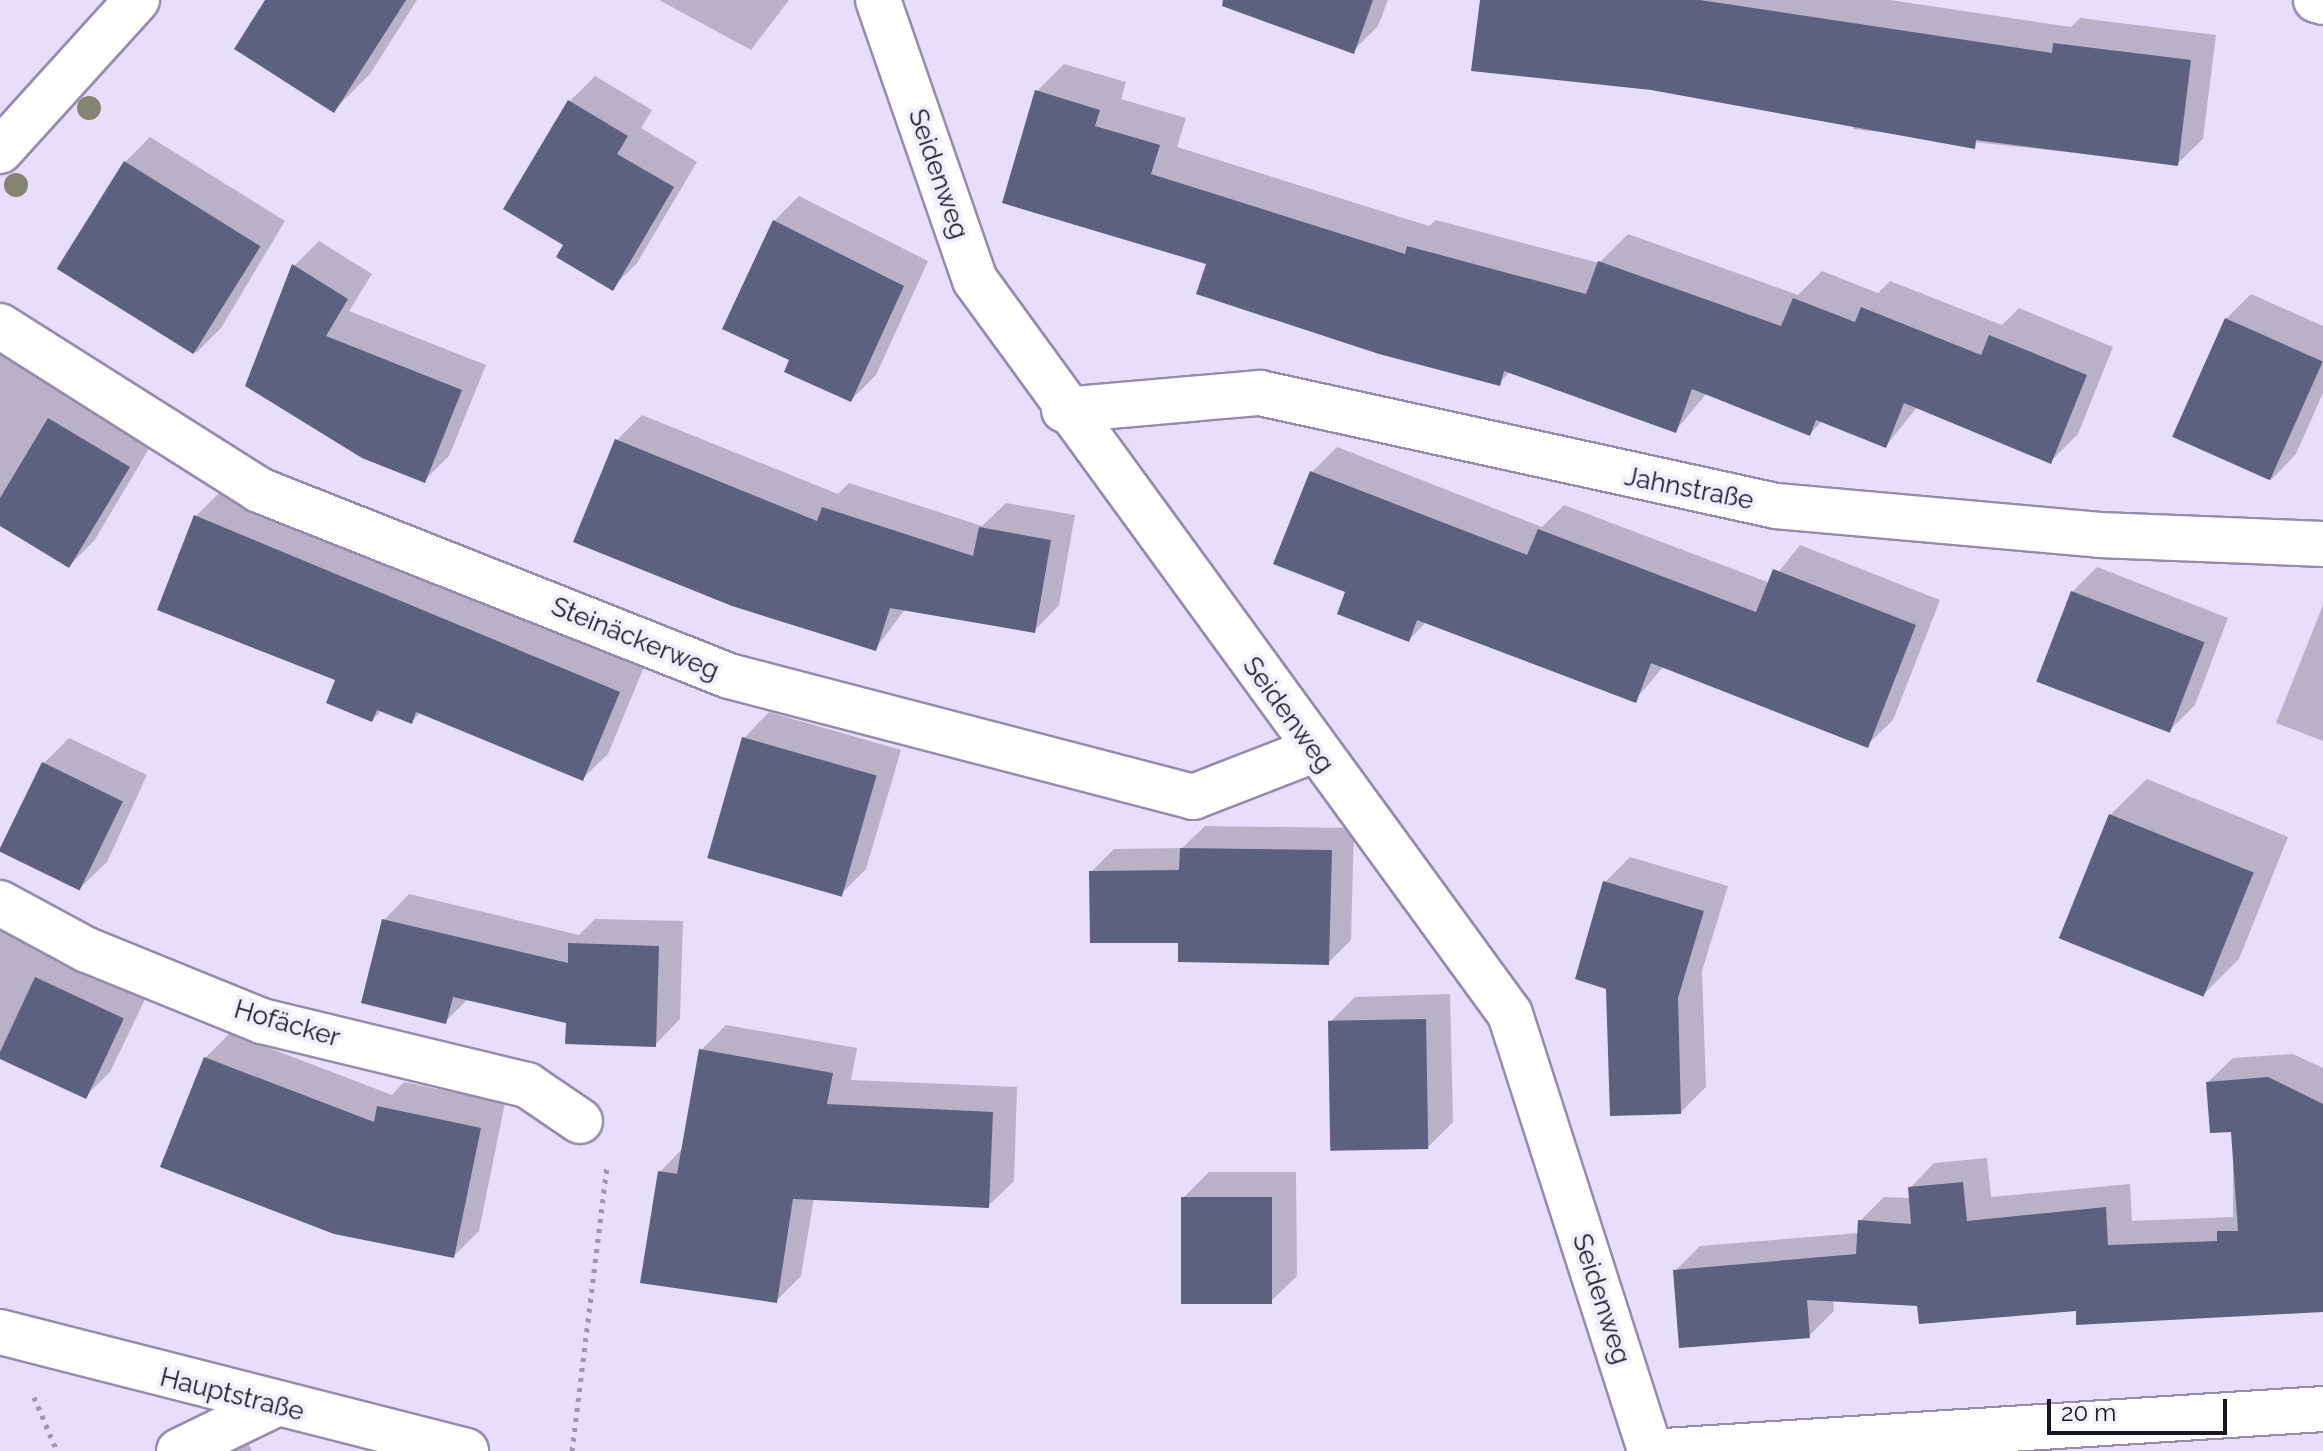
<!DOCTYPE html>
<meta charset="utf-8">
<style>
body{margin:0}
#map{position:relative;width:2323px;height:1451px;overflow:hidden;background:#e7defb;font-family:Raleway,sans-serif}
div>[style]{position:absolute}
.shadow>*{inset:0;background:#0003}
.building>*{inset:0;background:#5d6180;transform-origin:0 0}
.path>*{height:5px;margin-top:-2.5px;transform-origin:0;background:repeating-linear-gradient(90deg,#9d96ad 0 4px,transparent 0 10px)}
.roads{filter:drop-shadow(2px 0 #968bad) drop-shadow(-2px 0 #968bad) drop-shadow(0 2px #968bad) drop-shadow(0 -2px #968bad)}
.street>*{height:44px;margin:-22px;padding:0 22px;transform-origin:22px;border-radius:22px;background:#fff}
.secondary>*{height:44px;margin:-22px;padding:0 22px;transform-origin:22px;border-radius:22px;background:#fff}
.trees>*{width:24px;height:24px;margin:-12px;border-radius:50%;background:#838471}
span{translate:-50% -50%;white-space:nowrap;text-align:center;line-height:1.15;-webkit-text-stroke:8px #f2eefd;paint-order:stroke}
.street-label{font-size:26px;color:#1a1623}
.scale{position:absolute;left:2047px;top:1399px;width:180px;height:36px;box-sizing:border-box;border:4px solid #1a1623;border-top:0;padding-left:10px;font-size:24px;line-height:28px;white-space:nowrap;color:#1a1623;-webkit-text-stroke:6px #f2eefd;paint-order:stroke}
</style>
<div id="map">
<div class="shadow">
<div style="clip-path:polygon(267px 0,417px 0,370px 74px,334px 110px)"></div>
<div style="clip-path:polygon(659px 0,789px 0,751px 50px)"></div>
<div style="clip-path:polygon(1245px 0,1388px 0,1378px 26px,1353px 51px)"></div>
<div style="clip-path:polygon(1482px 0,1890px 0,2071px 27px,2080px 18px,2216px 35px,2203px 139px,2177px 164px,1853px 129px,1854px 120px)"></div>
<div style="clip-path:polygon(1064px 64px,1126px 82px,1121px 99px,1186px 118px,1177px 147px,1429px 226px,1436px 220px,1599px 263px,1628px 234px,1798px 295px,1822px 271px,1878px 293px,1890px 281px,2002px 325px,2019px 308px,2113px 347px,2078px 434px,2050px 462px,1918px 406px,1886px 446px,1823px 420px,1810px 434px,1707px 393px,1676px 430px,1511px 371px,1499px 383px,1208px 263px,1037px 91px)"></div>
<div style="clip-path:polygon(595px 76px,652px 110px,641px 128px,697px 162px,637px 263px,612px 288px,566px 244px,570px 101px)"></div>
<div style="clip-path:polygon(150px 137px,285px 221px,221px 328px,196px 353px,125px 162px)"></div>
<div style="clip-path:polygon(799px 196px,928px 261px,876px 375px,851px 400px,792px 359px,774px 221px)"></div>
<div style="clip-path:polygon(319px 241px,372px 274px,349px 311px,486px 365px,449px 456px,424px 481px,363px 456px,294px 266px)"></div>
<div style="clip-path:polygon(2251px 294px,2323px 326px,2323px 393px,2296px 454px,2271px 480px,2226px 319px)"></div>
<div style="clip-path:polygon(0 346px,153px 442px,94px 541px,69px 566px,0 524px)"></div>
<div style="clip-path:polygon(642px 415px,838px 494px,849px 483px,982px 526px,1006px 503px,1075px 515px,1059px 605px,1034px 631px,906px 608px,876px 648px,617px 440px)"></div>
<div style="clip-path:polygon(1337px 447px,1542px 527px,1564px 505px,1770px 583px,1800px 545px,1940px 600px,1893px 720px,1867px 745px,1664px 666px,1635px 700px,1427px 621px,1409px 640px,1348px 590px,1312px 472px)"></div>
<div style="clip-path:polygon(221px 491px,644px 667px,608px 754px,582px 779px,421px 712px,411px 722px,382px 710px,372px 720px,196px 516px)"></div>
<div style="clip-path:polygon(2097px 567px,2228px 618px,2195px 705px,2169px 731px,2072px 592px)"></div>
<div style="clip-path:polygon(2323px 605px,2323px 741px,2276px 723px)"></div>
<div style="clip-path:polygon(769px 712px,901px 750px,866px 869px,841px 894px,744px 738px)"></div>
<div style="clip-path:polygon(69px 738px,147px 775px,107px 862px,81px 887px,44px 763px)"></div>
<div style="clip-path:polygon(2147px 779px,2288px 837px,2239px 959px,2203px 995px,2110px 815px)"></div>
<div style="clip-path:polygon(1205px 826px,1354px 828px,1351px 940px,1328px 963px,1180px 941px,1091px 872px,1114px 849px,1182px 848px)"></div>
<div style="clip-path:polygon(1630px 857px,1728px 886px,1702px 971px,1706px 1087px,1681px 1112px,1605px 882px)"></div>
<div style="clip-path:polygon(409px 894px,579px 935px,595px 919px,683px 921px,680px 1019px,655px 1045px,469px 998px,445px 1022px,384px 920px)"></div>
<div style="clip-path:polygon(0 924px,148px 993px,110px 1072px,85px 1097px,0 1057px)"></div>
<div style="clip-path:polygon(1450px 994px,1453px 1122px,1428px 1147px,1330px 1022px,1355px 997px)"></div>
<div style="clip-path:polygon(726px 1025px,857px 1048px,851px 1080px,1017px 1087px,1014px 1181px,988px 1206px,814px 1198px,801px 1276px,776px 1301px,660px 1172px,683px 1148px,701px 1050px)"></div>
<div style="clip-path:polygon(230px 1033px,392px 1095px,404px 1082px,505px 1103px,479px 1231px,454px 1256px,205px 1058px)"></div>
<div style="clip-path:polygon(2293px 1054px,2323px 1068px,2323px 1310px,1833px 1299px,1834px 1311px,1809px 1336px,1675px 1271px,1700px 1246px,1859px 1233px,1860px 1221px,1884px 1197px,1910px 1198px,1910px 1188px,1934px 1163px,1987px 1158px,1991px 1197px,2130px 1184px,2132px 1221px,2233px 1217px,2233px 1129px,2208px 1082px,2233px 1058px)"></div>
<div style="clip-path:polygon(1209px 1172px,1296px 1172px,1297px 1276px,1271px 1301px,1183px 1198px)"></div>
<div style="clip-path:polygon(246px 1440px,252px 1451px,228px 1451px)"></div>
</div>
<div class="building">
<div style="clip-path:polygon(265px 0,406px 0,334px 113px,234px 49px)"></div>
<div style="clip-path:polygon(1223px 0,1373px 0,1354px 54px,1222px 6px)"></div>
<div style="clip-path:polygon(1480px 0,1700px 0,2052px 53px,2053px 43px,2191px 60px,2178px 166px,1976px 140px,1975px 149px,1651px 90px,1471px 71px)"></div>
<div style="clip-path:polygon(1035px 90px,1100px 110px,1095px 126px,1160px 145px,1151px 174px,1405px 254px,1407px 246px,1586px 294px,1598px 261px,1781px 326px,1793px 298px,1855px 322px,1861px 307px,1981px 355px,1989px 335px,2087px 375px,2051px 464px,1904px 403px,1886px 448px,1816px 420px,1810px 436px,1692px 389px,1676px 433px,1504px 371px,1500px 386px,1379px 354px,1196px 294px,1206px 264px,1002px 203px)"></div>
<div style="clip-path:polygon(568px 100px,628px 136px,617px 154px,674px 187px,613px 291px,556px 257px,563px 245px,503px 209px)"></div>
<div style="left:124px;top:161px;width:161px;height:127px;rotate:32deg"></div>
<div style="clip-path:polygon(773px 220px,904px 286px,851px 402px,784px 372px,789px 360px,722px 329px)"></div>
<div style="clip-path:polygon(292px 264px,348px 299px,326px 336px,462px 390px,425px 483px,362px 458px,245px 386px)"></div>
<div style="left:2225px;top:318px;width:107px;height:130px;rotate:24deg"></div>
<div style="clip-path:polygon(48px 418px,130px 467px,69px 568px,0 526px,0 498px)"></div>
<div style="clip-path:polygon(615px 439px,817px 521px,822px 507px,973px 556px,979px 527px,1051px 540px,1035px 633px,890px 608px,876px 651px,732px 606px,573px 542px)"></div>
<div style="clip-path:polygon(1310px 471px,1527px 555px,1538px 529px,1756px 612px,1773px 569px,1916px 625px,1868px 748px,1651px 663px,1636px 703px,1417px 620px,1409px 642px,1337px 614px,1345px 592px,1273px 564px)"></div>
<div style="clip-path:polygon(194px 515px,620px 692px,583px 781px,416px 712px,412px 724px,377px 710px,372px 722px,326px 703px,335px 680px,157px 610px)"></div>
<div style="left:2071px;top:591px;width:143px;height:97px;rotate:21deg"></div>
<div style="left:742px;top:737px;width:140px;height:126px;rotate:16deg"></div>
<div style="left:42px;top:762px;width:90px;height:99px;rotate:26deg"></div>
<div style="left:2109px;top:814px;width:156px;height:134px;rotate:22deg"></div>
<div style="clip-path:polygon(1180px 848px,1332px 850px,1329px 965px,1178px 962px,1178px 943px,1090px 943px,1089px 871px,1179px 870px)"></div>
<div style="clip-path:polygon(1603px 881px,1704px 911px,1678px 998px,1681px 1114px,1610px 1116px,1606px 989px,1575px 979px)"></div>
<div style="clip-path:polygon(382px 919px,568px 963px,568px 943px,659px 946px,656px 1047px,565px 1044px,566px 1023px,453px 997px,446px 1024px,361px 1003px)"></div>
<div style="left:35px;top:977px;width:98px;height:89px;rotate:25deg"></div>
<div style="left:1426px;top:1019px;width:130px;height:98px;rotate:89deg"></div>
<div style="clip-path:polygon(699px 1049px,833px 1073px,827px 1104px,993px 1112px,989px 1208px,793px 1199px,777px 1303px,640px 1283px,658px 1171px,677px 1174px)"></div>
<div style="clip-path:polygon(204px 1057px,374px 1122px,377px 1106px,481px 1128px,454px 1258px,334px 1234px,160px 1167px)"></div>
<div style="clip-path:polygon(2268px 1077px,2323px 1104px,2323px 1312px,2076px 1325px,2076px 1311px,1919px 1324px,1917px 1306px,1807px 1300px,1810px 1338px,1679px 1348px,1673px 1270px,1856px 1254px,1858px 1220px,1911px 1224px,1908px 1187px,1963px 1182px,1967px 1221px,2106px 1207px,2108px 1245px,2217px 1241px,2217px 1231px,2238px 1231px,2231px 1132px,2210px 1133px,2206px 1082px)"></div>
<div style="left:1181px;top:1197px;width:91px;height:107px"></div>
</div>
<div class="path">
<div style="left:34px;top:1397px;width:59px;rotate:66.9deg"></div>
<div style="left:572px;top:1451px;width:287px;rotate:-83deg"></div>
</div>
<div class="roads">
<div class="street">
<div style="left:878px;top:0;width:296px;rotate:70.9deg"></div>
<div style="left:975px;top:280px;width:908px;rotate:53.91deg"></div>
<div style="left:1510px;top:1014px;width:459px;rotate:72.2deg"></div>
<div style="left:2316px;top:0;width:7px;rotate:16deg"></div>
<div style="left:0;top:151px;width:204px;rotate:-47.8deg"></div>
<div style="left:0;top:326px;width:307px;rotate:32.3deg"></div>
<div style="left:259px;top:490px;width:505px;rotate:21.59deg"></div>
<div style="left:729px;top:676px;width:480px;rotate:14.6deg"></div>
<div style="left:1193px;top:797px;width:130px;rotate:-21.2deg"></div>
<div style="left:1064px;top:410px;width:197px;rotate:-5deg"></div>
<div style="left:1260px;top:393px;width:528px;rotate:12.35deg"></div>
<div style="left:1776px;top:506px;width:325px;rotate:5.1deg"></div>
<div style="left:2100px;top:535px;width:223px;rotate:2.3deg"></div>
<div style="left:0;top:903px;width:99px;rotate:28.4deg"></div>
<div style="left:87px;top:950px;width:189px;rotate:22.1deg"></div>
<div style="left:262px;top:1021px;width:273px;rotate:13.6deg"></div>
<div style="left:527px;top:1085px;width:64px;rotate:34.2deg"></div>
<div style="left:179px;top:1451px;width:103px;rotate:-25.8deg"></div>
</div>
<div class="secondary">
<div style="left:0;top:1332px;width:481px;rotate:14.3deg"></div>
<div style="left:1665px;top:1451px;width:659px;rotate:-3.65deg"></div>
</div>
</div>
<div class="trees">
<div style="left:89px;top:108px"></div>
<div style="left:16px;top:185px"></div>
</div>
<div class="street-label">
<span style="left:938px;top:174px;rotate:71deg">Seidenweg</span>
<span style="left:1689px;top:489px;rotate:11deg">Jahnstraße</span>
<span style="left:635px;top:639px;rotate:22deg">Steinäckerweg</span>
<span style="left:1288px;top:715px;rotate:54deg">Seidenweg</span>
<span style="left:287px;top:1024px;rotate:16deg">Hofäcker</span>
<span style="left:1601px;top:1299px;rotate:72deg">Seidenweg</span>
<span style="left:232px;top:1395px;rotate:14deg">Hauptstraße</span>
</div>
<div class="scale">20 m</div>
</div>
